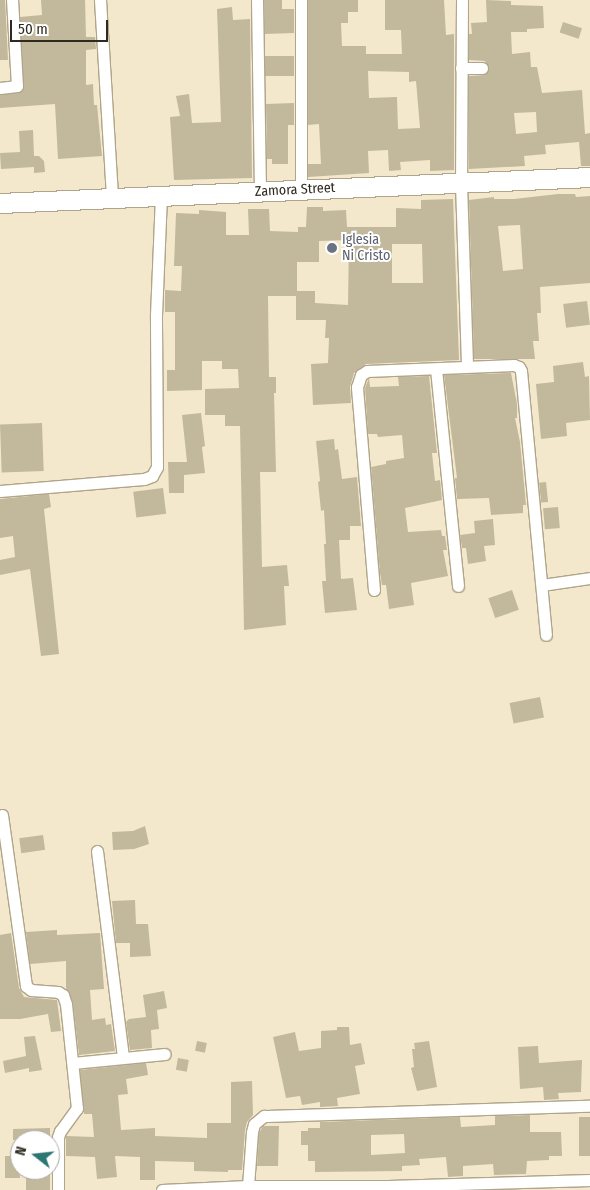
<!DOCTYPE html>
<style>
body{margin:0}
#map{position:relative;width:590px;height:1190px;overflow:hidden;background:#f3e8cb;font-family:"Fira Sans Condensed",sans-serif}
div>[style]{position:absolute}
.building>*{inset:0;background:#c2b89c;transform-origin:0 0}
.roads{filter:drop-shadow(1px 0 #b0a58a) drop-shadow(-1px 0 #b0a58a) drop-shadow(0 1px #b0a58a) drop-shadow(0 -1px #b0a58a)}
.street>*{height:11px;margin:-5.5px;padding:0 5.5px;transform-origin:5.5px;border-radius:5.5px;background:#fff}
.primary>*{height:19px;margin:-9.5px;padding:0 9.5px;transform-origin:9.5px;border-radius:9.5px;background:#fff}
.dots>*{width:14px;height:14px;translate:-50% -50%;box-sizing:border-box;border:2px solid #fff;border-radius:50%}
span{translate:-50% -50%;white-space:nowrap;text-align:center;line-height:1.15;-webkit-text-stroke:4px #fff;paint-order:stroke}
.street-label{font-size:14px;color:#2e2a1f}
.worship-label{font-size:14px;color:#5b616d}
.left{translate:0 -50%;text-align:left}
.north{position:absolute;left:10px;top:1130px;width:50px;height:50px;box-sizing:border-box;background:#fff;border:1px solid #abaaa5;border-radius:50%;rotate:286deg;font-size:14px;font-weight:700;line-height:20px;text-align:center;color:#2e2a1f}
.north::after{content:'';display:block;margin:auto;width:18px;height:22px;background:#2c7673;clip-path:polygon(50% 0,100% 100%,50% 72%,0 100%)}
.scale{position:absolute;left:10px;top:20px;width:98px;height:22px;box-sizing:border-box;border:2px solid #2e2a1f;border-top:0;padding-left:6px;font-size:15px;line-height:18px;white-space:nowrap;color:#2e2a1f;-webkit-text-stroke:4px #fff;paint-order:stroke}
</style>
<div id="map">
<div class="building">
<div style="clip-path:polygon(0 0,5px 0,8px 60px,0 60px)"></div>
<div style="clip-path:polygon(41px 0,85px 0,86px 37px,95px 37px,96px 49px,86px 50px,86px 85px,93px 84px,94px 105px,97px 105px,102px 156px,58px 159px,55px 104px,0 108px,0 95px,18px 93px,24px 89px,20px 17px,42px 15px)"></div>
<div style="clip-path:polygon(264px 0,282px 0,282px 9px,294px 9px,294px 33px,265px 34px)"></div>
<div style="clip-path:polygon(evenodd,308px 0,358px 0,358px 12px,348px 12px,348px 23px,341px 23px,342px 46px,366px 46px,366px 54px,402px 54px,401px 30px,385px 30px,385px 0,444px 0,446px 35px,454px 34px,454px 170px,430px 171px,430px 160px,400px 162px,401px 170px,389px 171px,388px 150px,368px 151px,369px 173px,308px 177px,308px 164px,321px 164px,319px 124px,308px 125px,308px 0,368px 71px,409px 72px,409px 82px,416px 81px,420px 128px,398px 129px,397px 97px,369px 98px,368px 71px)"></div>
<div style="clip-path:polygon(evenodd,486px 0,511px 1px,511px 5px,543px 6px,544px 28px,527px 29px,527px 32px,511px 32px,512px 54px,530px 52px,531px 67px,537px 67px,542px 93px,582px 90px,585px 134px,590px 133px,590px 166px,581px 166px,579px 142px,545px 145px,546px 154px,524px 156px,525px 166px,469px 169px,469px 76px,485px 75px,489px 68px,485px 61px,469px 60px,469px 34px,472px 34px,471px 23px,487px 22px,486px 0,536px 112px,537px 132px,516px 134px,514px 113px,536px 112px)"></div>
<div style="clip-path:polygon(232px 7px,233px 20px,250px 19px,252px 178px,174px 180px,170px 117px,180px 116px,176px 96px,189px 94px,192px 123px,221px 122px,217px 9px)"></div>
<div style="left:563px;top:22px;width:20px;height:11px;rotate:18deg"></div>
<div style="left:294px;top:56px;width:20px;height:29px;rotate:90deg"></div>
<div style="clip-path:polygon(294px 103px,294px 125px,288px 125px,288px 164px,272px 164px,272px 159px,267px 159px,266px 104px)"></div>
<div style="clip-path:polygon(33px 130px,34px 156px,39px 156px,44px 161px,45px 172px,34px 173px,34px 167px,1px 169px,0 153px,20px 152px,19px 131px)"></div>
<div style="clip-path:polygon(evenodd,558px 194px,575px 194px,576px 197px,590px 196px,590px 283px,540px 287px,541px 313px,537px 313px,539px 341px,533px 341px,535px 359px,474px 359px,469px 200px,494px 197px,494px 199px,514px 199px,558px 194px,520px 225px,523px 269px,503px 271px,498px 226px,520px 225px)"></div>
<div style="clip-path:polygon(evenodd,453px 199px,459px 360px,366px 364px,354px 373px,350px 387px,351px 403px,313px 405px,311px 364px,328px 363px,329px 338px,325px 338px,326px 320px,296px 320px,296px 296px,268px 296px,269px 377px,276px 377px,276px 393px,274px 393px,276px 472px,260px 472px,262px 567px,287px 565px,289px 586px,284px 586px,286px 625px,244px 630px,240px 426px,225px 426px,225px 415px,205px 415px,205px 389px,239px 388px,238px 369px,222px 369px,222px 361px,202px 361px,202px 390px,167px 391px,167px 370px,175px 370px,175px 312px,165px 312px,165px 290px,181px 291px,182px 266px,174px 266px,176px 213px,199px 214px,199px 210px,226px 212px,226px 235px,249px 235px,248px 209px,269px 209px,270px 231px,298px 232px,298px 227px,306px 227px,307px 207px,323px 207px,323px 211px,346px 210px,347px 227px,396px 227px,396px 208px,421px 209px,421px 200px,453px 199px,349px 240px,348px 305px,315px 303px,315px 291px,297px 291px,297px 262px,319px 262px,319px 241px,349px 240px,453px 199px,392px 244px,422px 244px,423px 283px,392px 283px,392px 244px)"></div>
<div style="left:587px;top:301px;width:24px;height:24px;rotate:83deg"></div>
<div style="clip-path:polygon(583px 362px,585px 377px,589px 376px,590px 420px,566px 423px,567px 436px,541px 439px,536px 384px,554px 382px,553px 366px)"></div>
<div style="clip-path:polygon(511px 373px,517px 404px,517px 418px,515px 418px,520px 442px,526px 505px,523px 505px,523px 513px,491px 515px,489px 498px,457px 499px,455px 478px,457px 478px,444px 375px)"></div>
<div style="clip-path:polygon(429px 376px,437px 453px,432px 453px,435px 481px,440px 480px,442px 500px,405px 508px,408px 532px,441px 530px,442px 536px,445px 536px,447px 550px,443px 550px,448px 576px,411px 583px,414px 605px,389px 609px,386px 585px,382px 585px,380px 573px,371px 467px,386px 464px,386px 461px,404px 458px,402px 435px,378px 437px,377px 434px,368px 434px,365px 388px,369px 378px,370px 387px,399px 386px,398px 377px)"></div>
<div style="clip-path:polygon(201px 413px,205px 446px,202px 447px,205px 473px,184px 475px,184px 493px,169px 493px,168px 462px,187px 462px,182px 415px)"></div>
<div style="left:42px;top:423px;width:48px;height:42px;rotate:88deg"></div>
<div style="clip-path:polygon(334px 439px,335px 450px,338px 449px,342px 479px,357px 477px,361px 526px,350px 526px,350px 540px,339px 540px,341px 579px,353px 578px,357px 610px,325px 613px,322px 581px,326px 581px,324px 544px,326px 544px,324px 510px,321px 511px,318px 482px,320px 481px,316px 441px)"></div>
<div style="left:546px;top:482px;width:20px;height:7px;rotate:84deg"></div>
<div style="left:163px;top:488px;width:26px;height:30px;rotate:83deg"></div>
<div style="clip-path:polygon(49px 494px,51px 507px,44px 509px,59px 654px,41px 656px,30px 569px,0 575px,0 560px,15px 557px,13px 536px,0 538px,0 499px)"></div>
<div style="left:558px;top:507px;width:21px;height:15px;rotate:85deg"></div>
<div style="clip-path:polygon(493px 519px,495px 545px,484px 546px,486px 561px,468px 564px,466px 548px,462px 548px,460px 535px,475px 533px,474px 521px)"></div>
<div style="left:512px;top:590px;width:21px;height:25px;rotate:71deg"></div>
<div style="left:540px;top:697px;width:21px;height:31px;rotate:79deg"></div>
<div style="clip-path:polygon(145px 826px,149px 844px,134px 849px,113px 850px,112px 832px,133px 831px)"></div>
<div style="left:43px;top:835px;width:15px;height:24px;rotate:82deg"></div>
<div style="clip-path:polygon(135px 900px,136px 924px,148px 924px,151px 956px,130px 957px,130px 943px,116px 943px,112px 901px)"></div>
<div style="clip-path:polygon(57px 930px,57px 935px,100px 933px,104px 989px,90px 990px,92px 1020px,105px 1018px,106px 1025px,111px 1024px,115px 1051px,79px 1055px,73px 1003px,66px 988px,66px 961px,30px 964px,26px 932px)"></div>
<div style="clip-path:polygon(11px 933px,19px 988px,24px 997px,57px 1000px,61px 1031px,51px 1032px,48px 1014px,20px 1019px,0 1019px,0 935px)"></div>
<div style="clip-path:polygon(164px 991px,167px 1008px,157px 1010px,159px 1029px,151px 1030px,152px 1048px,130px 1050px,126px 1022px,129px 1019px,146px 1017px,143px 995px)"></div>
<div style="clip-path:polygon(337px 1027px,349px 1027px,350px 1045px,361px 1043px,365px 1064px,355px 1066px,360px 1094px,337px 1098px,338px 1106px,320px 1107px,320px 1102px,302px 1105px,300px 1096px,286px 1098px,273px 1037px,295px 1032px,299px 1051px,321px 1048px,321px 1031px,337px 1030px)"></div>
<div style="clip-path:polygon(35px 1036px,42px 1070px,29px 1072px,29px 1068px,5px 1073px,3px 1061px,26px 1056px,24px 1037px)"></div>
<div style="left:197px;top:1041px;width:10px;height:10px;rotate:11deg"></div>
<div style="clip-path:polygon(429px 1041px,437px 1087px,417px 1091px,411px 1068px,414px 1067px,412px 1049px,415px 1049px,414px 1043px)"></div>
<div style="clip-path:polygon(538px 1046px,539px 1063px,582px 1060px,581px 1092px,558px 1093px,559px 1099px,544px 1100px,543px 1087px,520px 1089px,518px 1047px)"></div>
<div style="left:178px;top:1058px;width:11px;height:12px;rotate:10deg"></div>
<div style="clip-path:polygon(146px 1063px,148px 1075px,126px 1079px,128px 1094px,118px 1095px,121px 1130px,155px 1128px,155px 1136px,207px 1138px,207px 1123px,231px 1123px,231px 1082px,252px 1081px,253px 1115px,247px 1122px,245px 1130px,242px 1170px,228px 1170px,228px 1172px,194px 1171px,194px 1162px,155px 1161px,155px 1180px,140px 1180px,140px 1157px,115px 1156px,117px 1177px,97px 1179px,95px 1157px,66px 1156px,66px 1136px,94px 1137px,92px 1114px,84px 1114px,80px 1070px)"></div>
<div style="clip-path:polygon(evenodd,530px 1115px,530px 1132px,561px 1132px,562px 1156px,549px 1156px,549px 1160px,527px 1161px,526px 1174px,494px 1175px,493px 1164px,463px 1166px,463px 1176px,448px 1177px,446px 1157px,419px 1159px,420px 1165px,402px 1166px,402px 1171px,315px 1172px,315px 1161px,308px 1161px,308px 1145px,301px 1145px,301px 1131px,308px 1131px,308px 1128px,320px 1128px,320px 1122px,460px 1117px,461px 1127px,495px 1125px,495px 1116px,530px 1115px,404px 1134px,405px 1153px,371px 1155px,371px 1135px,404px 1134px)"></div>
<div style="left:579px;top:1117px;width:11px;height:39px"></div>
<div style="clip-path:polygon(263px 1126px,279px 1126px,278px 1166px,257px 1166px,259px 1133px)"></div>
<div style="clip-path:polygon(50px 1128px,50px 1156px,50px 1140px,13px 1140px,13px 1129px)"></div>
<div style="left:5px;top:1156px;width:15px;height:22px"></div>
<div style="left:26px;top:1170px;width:24px;height:20px"></div>
</div>
<div class="roads">
<div class="street">
<div style="left:100px;top:0;width:197px;rotate:86.5deg"></div>
<div style="left:257px;top:0;width:192px;rotate:89.1deg"></div>
<div style="left:301px;top:0;width:190px;rotate:90deg"></div>
<div style="left:462px;top:0;width:184px;rotate:90.3deg"></div>
<div style="left:461px;top:184px;width:181px;rotate:88.1deg"></div>
<div style="left:461px;top:68px;width:21px"></div>
<div style="left:0;top:88px;width:17px;rotate:-7deg"></div>
<div style="left:17px;top:86px;width:86px;rotate:-93.3deg"></div>
<div style="left:436px;top:369px;width:218px;rotate:84.2deg"></div>
<div style="left:0;top:491px;width:144px;rotate:-4.8deg"></div>
<div style="left:144px;top:479px;width:9px;rotate:-21deg"></div>
<div style="left:152px;top:476px;width:10px;rotate:-61deg"></div>
<div style="left:157px;top:467px;width:152px;rotate:-90.4deg"></div>
<div style="left:156px;top:315px;width:120px;rotate:-87.6deg"></div>
<div style="left:542px;top:585px;width:49px;rotate:-8.3deg"></div>
<div style="left:374px;top:590px;width:204px;rotate:-94.8deg"></div>
<div style="left:357px;top:387px;width:13px;rotate:-72deg"></div>
<div style="left:361px;top:375px;width:7px;rotate:-34deg"></div>
<div style="left:367px;top:371px;width:147px;rotate:-2.3deg"></div>
<div style="left:514px;top:365px;width:5px;rotate:22deg"></div>
<div style="left:519px;top:367px;width:4px;rotate:63deg"></div>
<div style="left:521px;top:371px;width:265px;rotate:84.6deg"></div>
<div style="left:2px;top:815px;width:173px;rotate:82deg"></div>
<div style="left:26px;top:986px;width:6px;rotate:39deg"></div>
<div style="left:31px;top:990px;width:27px;rotate:4deg"></div>
<div style="left:58px;top:992px;width:6px;rotate:31deg"></div>
<div style="left:63px;top:995px;width:9px;rotate:72deg"></div>
<div style="left:66px;top:1004px;width:105px;rotate:84deg"></div>
<div style="left:77px;top:1108px;width:29px;rotate:126deg"></div>
<div style="left:60px;top:1131px;width:6px;rotate:108deg"></div>
<div style="left:58px;top:1137px;width:53px;rotate:90deg"></div>
<div style="left:97px;top:851px;width:208px;rotate:82.8deg"></div>
<div style="left:73px;top:1063px;width:92px;rotate:-5.6deg"></div>
<div style="left:248px;top:1186px;width:140px"></div>
<div style="left:388px;top:1186px;width:202px;rotate:-1.7deg"></div>
<div style="left:162px;top:1190px;width:86px;rotate:-2.7deg"></div>
<div style="left:248px;top:1186px;width:54px;rotate:-85.8deg"></div>
<div style="left:252px;top:1132px;width:8px;rotate:-76deg"></div>
<div style="left:254px;top:1124px;width:13px;rotate:-39deg"></div>
<div style="left:264px;top:1116px;width:326px;rotate:-1.8deg"></div>
</div>
<div class="primary">
<div style="left:0;top:203px;width:591px;rotate:-2.52deg"></div>
</div>
</div>
<div class="dots">
<div style="left:332px;top:248px;background:#6b7280"></div>
</div>
<div class="street-label">
<span style="left:295px;top:190px;rotate:-3deg">Zamora Street</span>
</div>
<div class="worship-label">
<span class="left" style="left:342px;top:248px">Iglesia<br>Ni Cristo</span>
</div>
<div class="north">N</div>
<div class="scale">50 m</div>
</div>
